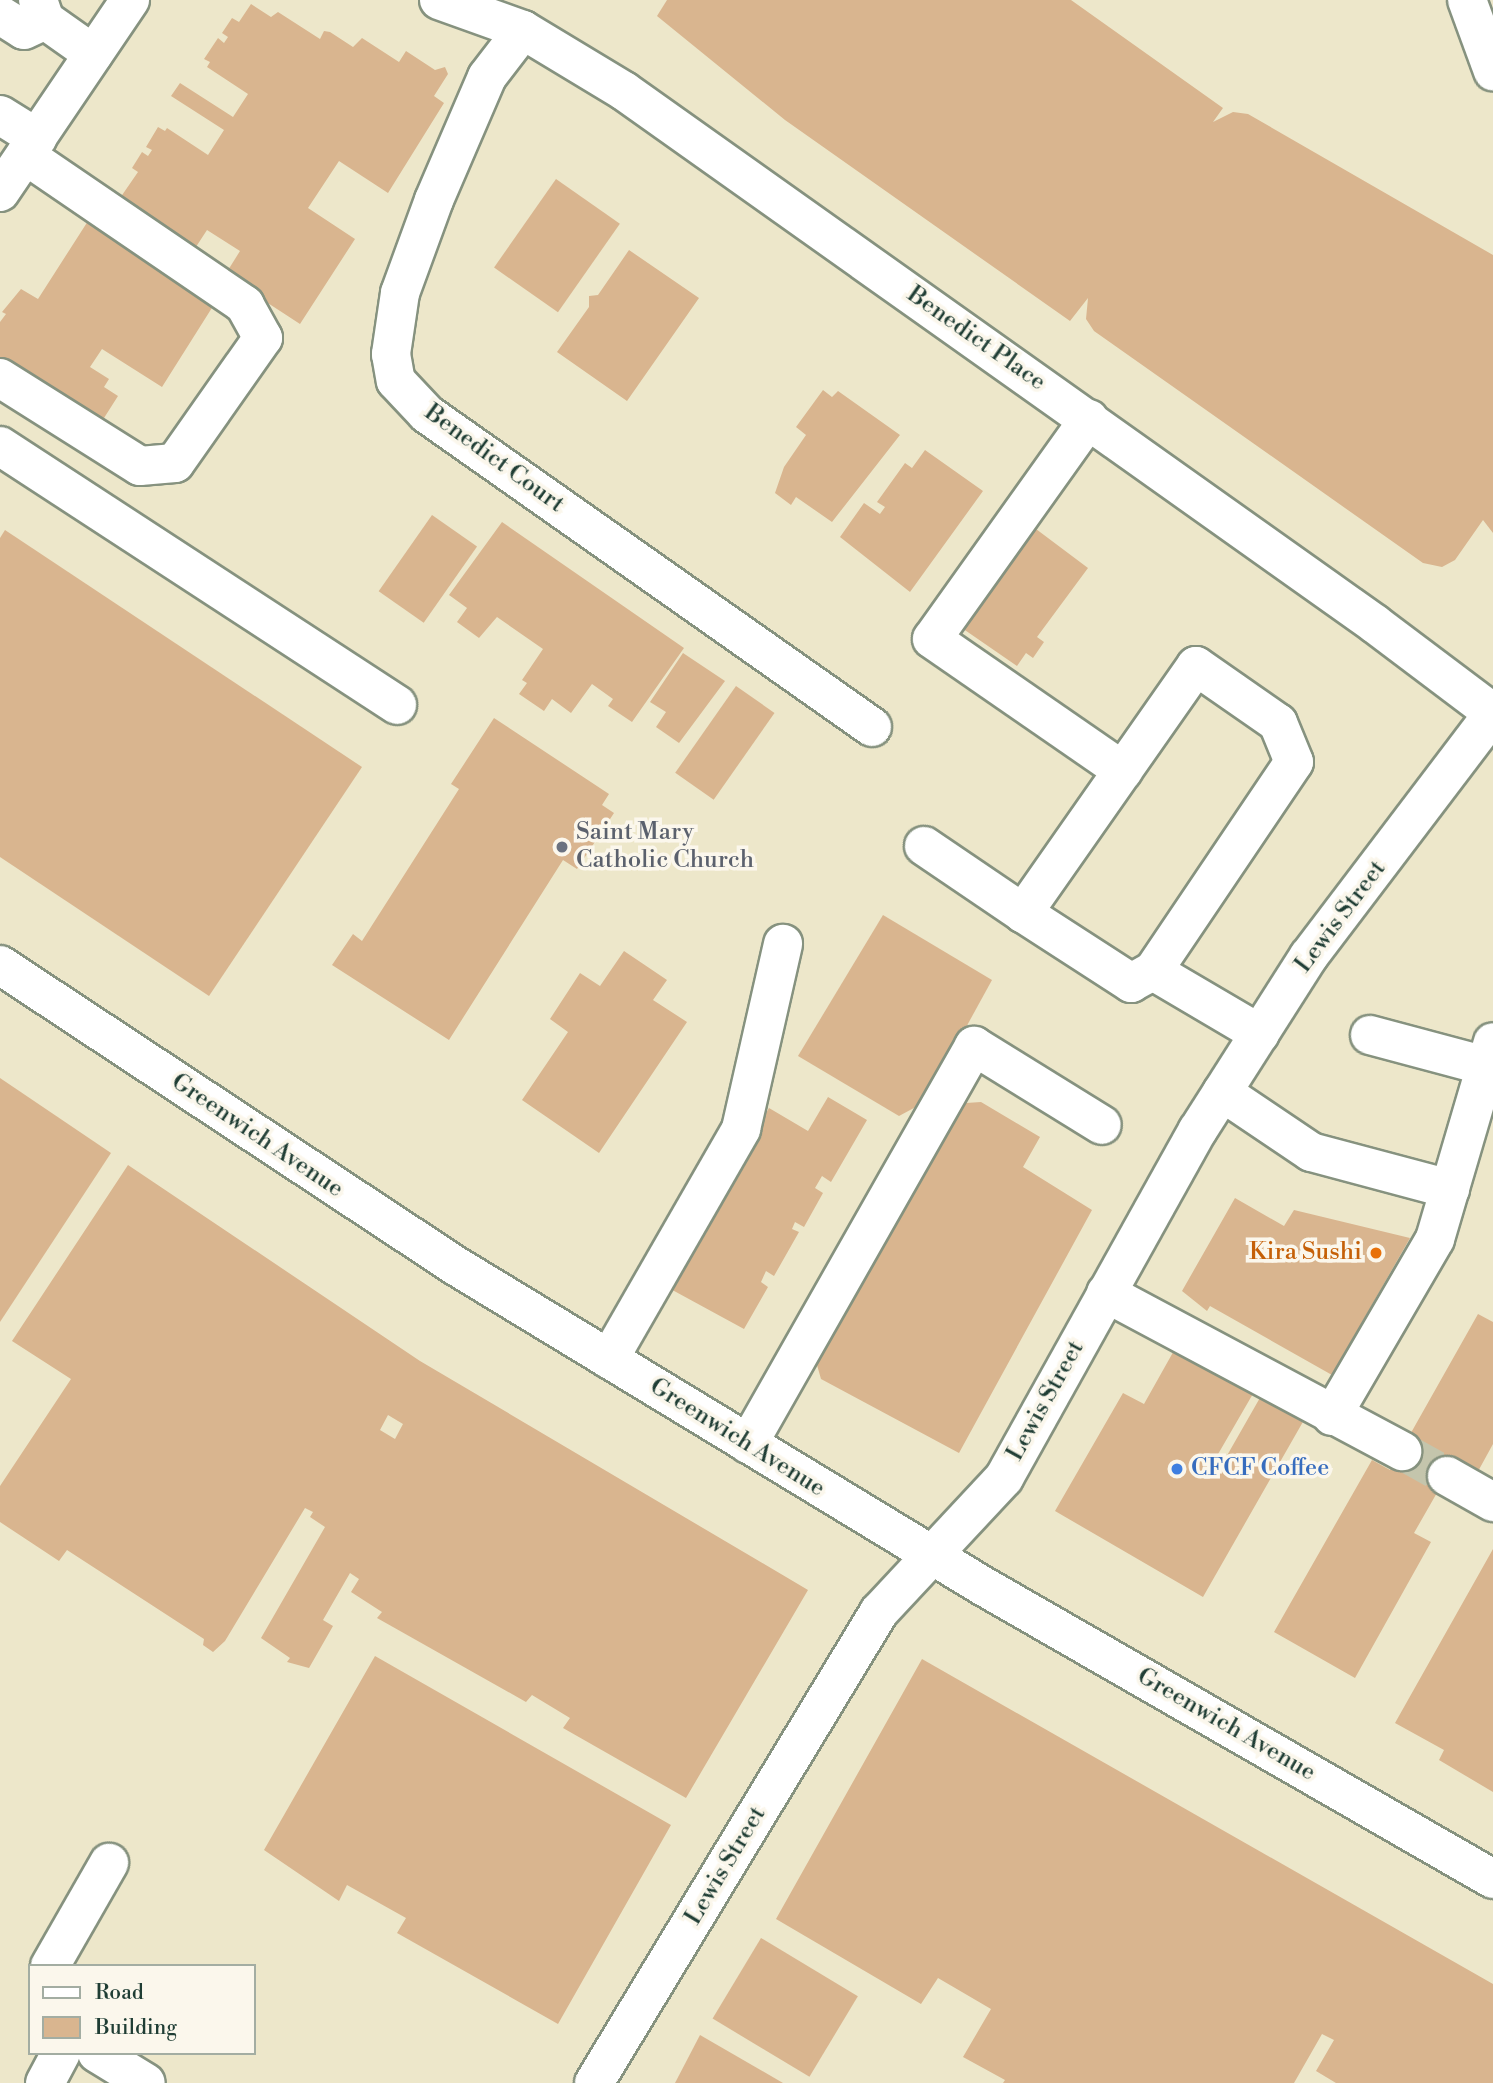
<!DOCTYPE html>
<style>
body{margin:0}
#map{position:relative;width:1493px;height:2083px;overflow:hidden;background:#ede7ca;font-family:"Libre Bodoni",serif}
div>[style]{position:absolute}
.building>*{inset:0;background:#d9b58f;transform-origin:0 0}
.minor-tunnel>*{height:38px;margin-top:-19px;transform-origin:0;background:repeating-linear-gradient(90deg,#c4c5ac 0 38px,transparent 0 57px)}
.roads{filter:drop-shadow(2px 0 #86927f) drop-shadow(-2px 0 #86927f) drop-shadow(0 2px #86927f) drop-shadow(0 -2px #86927f)}
.minor>*{height:38px;margin:-19px;padding:0 19px;transform-origin:19px;border-radius:19px;background:#fff}
.major>*{height:38px;margin:-19px;padding:0 19px;transform-origin:19px;border-radius:19px;background:#fff}
.dots>*{width:19px;height:19px;translate:-50% -50%;box-sizing:border-box;border:4px solid #fbf7ec;border-radius:50%}
span{translate:-50% -50%;white-space:nowrap;text-align:center;line-height:1.15;-webkit-text-stroke:7px #fbf7ec;paint-order:stroke}
.street-label{font-size:24px;color:#1f3d34}
.worship-label{font-size:24px;color:#5b616d}
.left{translate:0 -50%;text-align:left}
.food-label{font-size:24px;color:#c56008}
.right{translate:-100% -50%;text-align:right}
.shop-label{font-size:24px;color:#366cbe}
.legend{position:absolute;left:28px;top:1964px;width:228px;height:91px;box-sizing:border-box;background:#fbf7ec;border:2px solid #a3ada2;margin:0;padding:9px 12px;list-style:none;font-size:21px;color:#1f3d34}
.legend li{display:flex;align-items:center;gap:14px;height:35px}
.legend b{width:35px;border:2px solid #a3ada2}
</style>
<div id="map">
<div class="building">
<div style="clip-path:polygon(667px 0,1071px 0,1223px 108px,1213px 122px,1233px 112px,1248px 114px,1493px 255px,1493px 533px,1483px 520px,1455px 560px,1442px 567px,1423px 563px,1094px 331px,1086px 319px,1088px 298px,1070px 321px,785px 120px,657px 16px)"></div>
<div style="clip-path:polygon(251px 4px,271px 17px,278px 12px,320px 39px,324px 31px,330px 32px,353px 47px,362px 38px,399px 62px,406px 51px,435px 70px,445px 67px,448px 74px,434px 96px,444px 103px,388px 193px,339px 161px,308px 208px,355px 239px,300px 324px,225px 275px,240px 251px,207px 230px,192px 253px,118px 201px,138px 172px,132px 168px,142px 152px,148px 156px,152px 150px,146px 147px,158px 127px,165px 131px,167px 128px,208px 155px,224px 130px,171px 96px,180px 83px,233px 117px,248px 94px,207px 67px,210px 62px,204px 59px,218px 38px,224px 43px,228px 37px,222px 33px,232px 18px,239px 22px)"></div>
<div style="left:556px;top:179px;width:78px;height:108px;rotate:35deg"></div>
<div style="clip-path:polygon(88px 221px,215px 303px,162px 387px,102px 349px,90px 367px,109px 379px,104px 387px,118px 396px,97px 429px,0 367px,0 322px,6px 314px,2px 312px,21px 289px,38px 299px)"></div>
<div style="clip-path:polygon(629px 250px,699px 298px,627px 401px,557px 352px,589px 307px,589px 296px,598px 295px)"></div>
<div style="clip-path:polygon(823px 390px,832px 397px,838px 391px,900px 435px,832px 522px,796px 497px,791px 505px,775px 493px,784px 467px,806px 435px,796px 427px)"></div>
<div style="clip-path:polygon(925px 450px,983px 491px,910px 592px,840px 537px,864px 503px,880px 514px,885px 507px,877px 502px,905px 463px,912px 468px)"></div>
<div style="left:432px;top:515px;width:55px;height:93px;rotate:35deg"></div>
<div style="clip-path:polygon(502px 522px,684px 648px,632px 722px,608px 706px,613px 699px,592px 684px,571px 713px,552px 699px,544px 711px,519px 694px,527px 683px,522px 680px,543px 649px,497px 617px,479px 638px,457px 622px,467px 608px,449px 595px)"></div>
<div style="clip-path:polygon(1032px 526px,1088px 568px,1037px 637px,1044px 642px,1033px 658px,1026px 653px,1017px 666px,959px 626px)"></div>
<div style="clip-path:polygon(5px 530px,362px 767px,209px 996px,0 857px,0 538px)"></div>
<div style="clip-path:polygon(683px 653px,725px 681px,679px 743px,656px 727px,666px 712px,650px 702px)"></div>
<div style="left:736px;top:686px;width:47px;height:106px;rotate:35deg"></div>
<div style="clip-path:polygon(494px 718px,609px 794px,602px 805px,614px 813px,577px 869px,563px 860px,449px 1040px,332px 965px,353px 934px,362px 941px,459px 789px,451px 784px)"></div>
<div style="clip-path:polygon(883px 915px,992px 980px,925px 1102px,899px 1116px,798px 1056px)"></div>
<div style="clip-path:polygon(624px 951px,667px 980px,653px 1000px,687px 1022px,599px 1153px,522px 1100px,568px 1032px,550px 1019px,580px 973px,600px 986px)"></div>
<div style="clip-path:polygon(0 1078px,111px 1153px,0 1322px)"></div>
<div style="clip-path:polygon(828px 1097px,867px 1120px,831px 1182px,822px 1176px,815px 1188px,823px 1193px,804px 1227px,795px 1222px,792px 1229px,799px 1232px,774px 1276px,766px 1271px,761px 1282px,768px 1287px,744px 1329px,665px 1286px,769px 1108px,808px 1131px)"></div>
<div style="clip-path:polygon(981px 1102px,1040px 1137px,1023px 1167px,1092px 1210px,959px 1453px,821px 1379px,813px 1351px,951px 1104px)"></div>
<div style="clip-path:polygon(evenodd,128px 1165px,420px 1361px,808px 1590px,686px 1798px,563px 1728px,570px 1718px,532px 1695px,526px 1702px,377px 1618px,382px 1612px,351px 1592px,359px 1579px,350px 1573px,323px 1620px,333px 1626px,309px 1668px,287px 1662px,290px 1658px,261px 1638px,325px 1527px,310px 1517px,313px 1512px,305px 1508px,225px 1641px,213px 1652px,203px 1645px,204px 1639px,67px 1550px,59px 1561px,0 1522px,0 1486px,71px 1379px,12px 1341px,128px 1165px,388px 1415px,403px 1424px,395px 1439px,380px 1430px,388px 1415px)"></div>
<div style="clip-path:polygon(1235px 1198px,1284px 1226px,1294px 1210px,1410px 1238px,1332px 1375px,1210px 1306px,1207px 1311px,1182px 1291px)"></div>
<div style="clip-path:polygon(1478px 1314px,1493px 1322px,1493px 1444px,1476px 1475px,1454px 1463px,1414px 1533px,1431px 1542px,1355px 1678px,1274px 1632px,1372px 1460px,1390px 1470px)"></div>
<div style="clip-path:polygon(1176px 1347px,1254px 1392px,1210px 1468px,1217px 1473px,1261px 1396px,1304px 1420px,1203px 1597px,1055px 1511px,1123px 1393px,1144px 1404px)"></div>
<div style="clip-path:polygon(1493px 1549px,1493px 1792px,1439px 1760px,1444px 1750px,1395px 1723px)"></div>
<div style="clip-path:polygon(375px 1656px,671px 1825px,558px 2024px,397px 1933px,406px 1918px,347px 1885px,339px 1901px,264px 1850px)"></div>
<div style="clip-path:polygon(922px 1659px,1493px 1984px,1493px 2083px,1336px 2083px,1316px 2071px,1334px 2040px,1322px 2034px,1294px 2083px,1003px 2083px,1005px 2080px,963px 2057px,991px 2009px,938px 1978px,921px 2004px,776px 1919px)"></div>
<div style="left:761px;top:1938px;width:113px;height:94px;rotate:31deg"></div>
<div style="clip-path:polygon(700px 2035px,783px 2083px,675px 2083px)"></div>
</div>
<div class="minor-tunnel">
<div style="left:1402px;top:1451px;width:51px;rotate:29.1deg"></div>
</div>
<div class="roads">
<div class="minor">
<div style="left:38px;top:0;width:21px;rotate:71deg"></div>
<div style="left:45px;top:20px;width:59px;rotate:35.3deg"></div>
<div style="left:439px;top:0;width:89px;rotate:19.7deg"></div>
<div style="left:523px;top:30px;width:118px;rotate:31.1deg"></div>
<div style="left:624px;top:91px;width:921px;rotate:35.36deg"></div>
<div style="left:1375px;top:624px;width:148px;rotate:37deg"></div>
<div style="left:1467px;top:0;width:76px;rotate:69.9deg"></div>
<div style="left:0;top:15px;width:28px;rotate:32deg"></div>
<div style="left:24px;top:30px;width:23px;rotate:-25deg"></div>
<div style="left:523px;top:30px;width:59px;rotate:127.5deg"></div>
<div style="left:487px;top:77px;width:134px;rotate:113.3deg"></div>
<div style="left:434px;top:200px;width:99px;rotate:110.1deg"></div>
<div style="left:400px;top:293px;width:62px;rotate:98.4deg"></div>
<div style="left:391px;top:354px;width:27px;rotate:80deg"></div>
<div style="left:396px;top:381px;width:45px;rotate:46.8deg"></div>
<div style="left:427px;top:414px;width:544px;rotate:35.12deg"></div>
<div style="left:0;top:115px;width:44px;rotate:31.9deg"></div>
<div style="left:0;top:378px;width:165px;rotate:32.2deg"></div>
<div style="left:140px;top:466px;width:35px;rotate:-5deg"></div>
<div style="left:175px;top:463px;width:153px;rotate:-54.9deg"></div>
<div style="left:263px;top:338px;width:38px;rotate:-119deg"></div>
<div style="left:245px;top:305px;width:266px;rotate:-145.7deg"></div>
<div style="left:1089px;top:419px;width:270px;rotate:125.5deg"></div>
<div style="left:932px;top:639px;width:232px;rotate:34.6deg"></div>
<div style="left:0;top:446px;width:474px;rotate:33.1deg"></div>
<div style="left:924px;top:846px;width:120px;rotate:34.1deg"></div>
<div style="left:1153px;top:971px;width:252px;rotate:-56deg"></div>
<div style="left:1294px;top:762px;width:42px;rotate:-112.3deg"></div>
<div style="left:1278px;top:723px;width:100px;rotate:-145.2deg"></div>
<div style="left:1196px;top:666px;width:302px;rotate:125deg"></div>
<div style="left:1023px;top:913px;width:129px;rotate:32.9deg"></div>
<div style="left:1131px;top:983px;width:25px;rotate:-29deg"></div>
<div style="left:1153px;top:971px;width:124px;rotate:30.5deg"></div>
<div style="left:1370px;top:1035px;width:120px;rotate:15deg"></div>
<div style="left:1222px;top:1092px;width:107px;rotate:34deg"></div>
<div style="left:1311px;top:1152px;width:144px;rotate:14.9deg"></div>
<div style="left:1106px;top:1293px;width:336px;rotate:28.1deg"></div>
<div style="left:609px;top:1359px;width:265px;rotate:-60.1deg"></div>
<div style="left:741px;top:1129px;width:190px;rotate:-77.2deg"></div>
<div style="left:1332px;top:1416px;width:205px;rotate:-59.8deg"></div>
<div style="left:1435px;top:1239px;width:205px;rotate:-73.6deg"></div>
<div style="left:748px;top:1444px;width:458px;rotate:-60.4deg"></div>
<div style="left:974px;top:1046px;width:150px;rotate:31.7deg"></div>
<div style="left:1447px;top:1476px;width:53px;rotate:29.5deg"></div>
<div style="left:50px;top:1966px;width:119px;rotate:-60.2deg"></div>
<div style="left:97px;top:2053px;width:57px;rotate:31.5deg"></div>
<div style="left:45px;top:2083px;width:34px;rotate:-62deg"></div>
<div style="left:594px;top:2083px;width:551px;rotate:-58.82deg"></div>
<div style="left:879px;top:1612px;width:183px;rotate:-47deg"></div>
<div style="left:1004px;top:1478px;width:398px;rotate:-60.9deg"></div>
<div style="left:1198px;top:1130px;width:206px;rotate:-57.5deg"></div>
<div style="left:1309px;top:956px;width:304px;rotate:-52.8deg"></div>
</div>
<div class="major">
<div style="left:0;top:192px;width:232px;rotate:-55.9deg"></div>
<div style="left:0;top:965px;width:546px;rotate:33.43deg"></div>
<div style="left:456px;top:1266px;width:617px;rotate:31.27deg"></div>
<div style="left:983px;top:1586px;width:588px;rotate:29.88deg"></div>
</div>
</div>
<div class="dots">
<div style="left:562px;top:847px;background:#6b7280"></div>
<div style="left:1376px;top:1253px;background:#e8710a"></div>
<div style="left:1177px;top:1469px;background:#3f7fe0"></div>
</div>
<div class="street-label">
<span style="left:976px;top:339px;rotate:35deg">Benedict Place</span>
<span style="left:494px;top:459px;rotate:36deg">Benedict Court</span>
<span style="left:1341px;top:917px;rotate:-53deg">Lewis Street</span>
<span style="left:257px;top:1136px;rotate:34deg">Greenwich Avenue</span>
<span style="left:1046px;top:1401px;rotate:-61deg">Lewis Street</span>
<span style="left:737px;top:1438px;rotate:32deg">Greenwich Avenue</span>
<span style="left:1226px;top:1725px;rotate:30deg">Greenwich Avenue</span>
<span style="left:726px;top:1866px;rotate:-59deg">Lewis Street</span>
</div>
<div class="worship-label">
<span class="left" style="left:576px;top:847px">Saint Mary<br>Catholic Church</span>
</div>
<div class="food-label">
<span class="right" style="left:1362px;top:1253px">Kira Sushi</span>
</div>
<div class="shop-label">
<span class="left" style="left:1191px;top:1469px">CFCF Coffee</span>
</div>
<ul class="legend">
<li><b style="height:9px;background:#fff"></b>Road</li>
<li><b style="height:19px;background:#d9b58f"></b>Building</li>
</ul>
</div>
